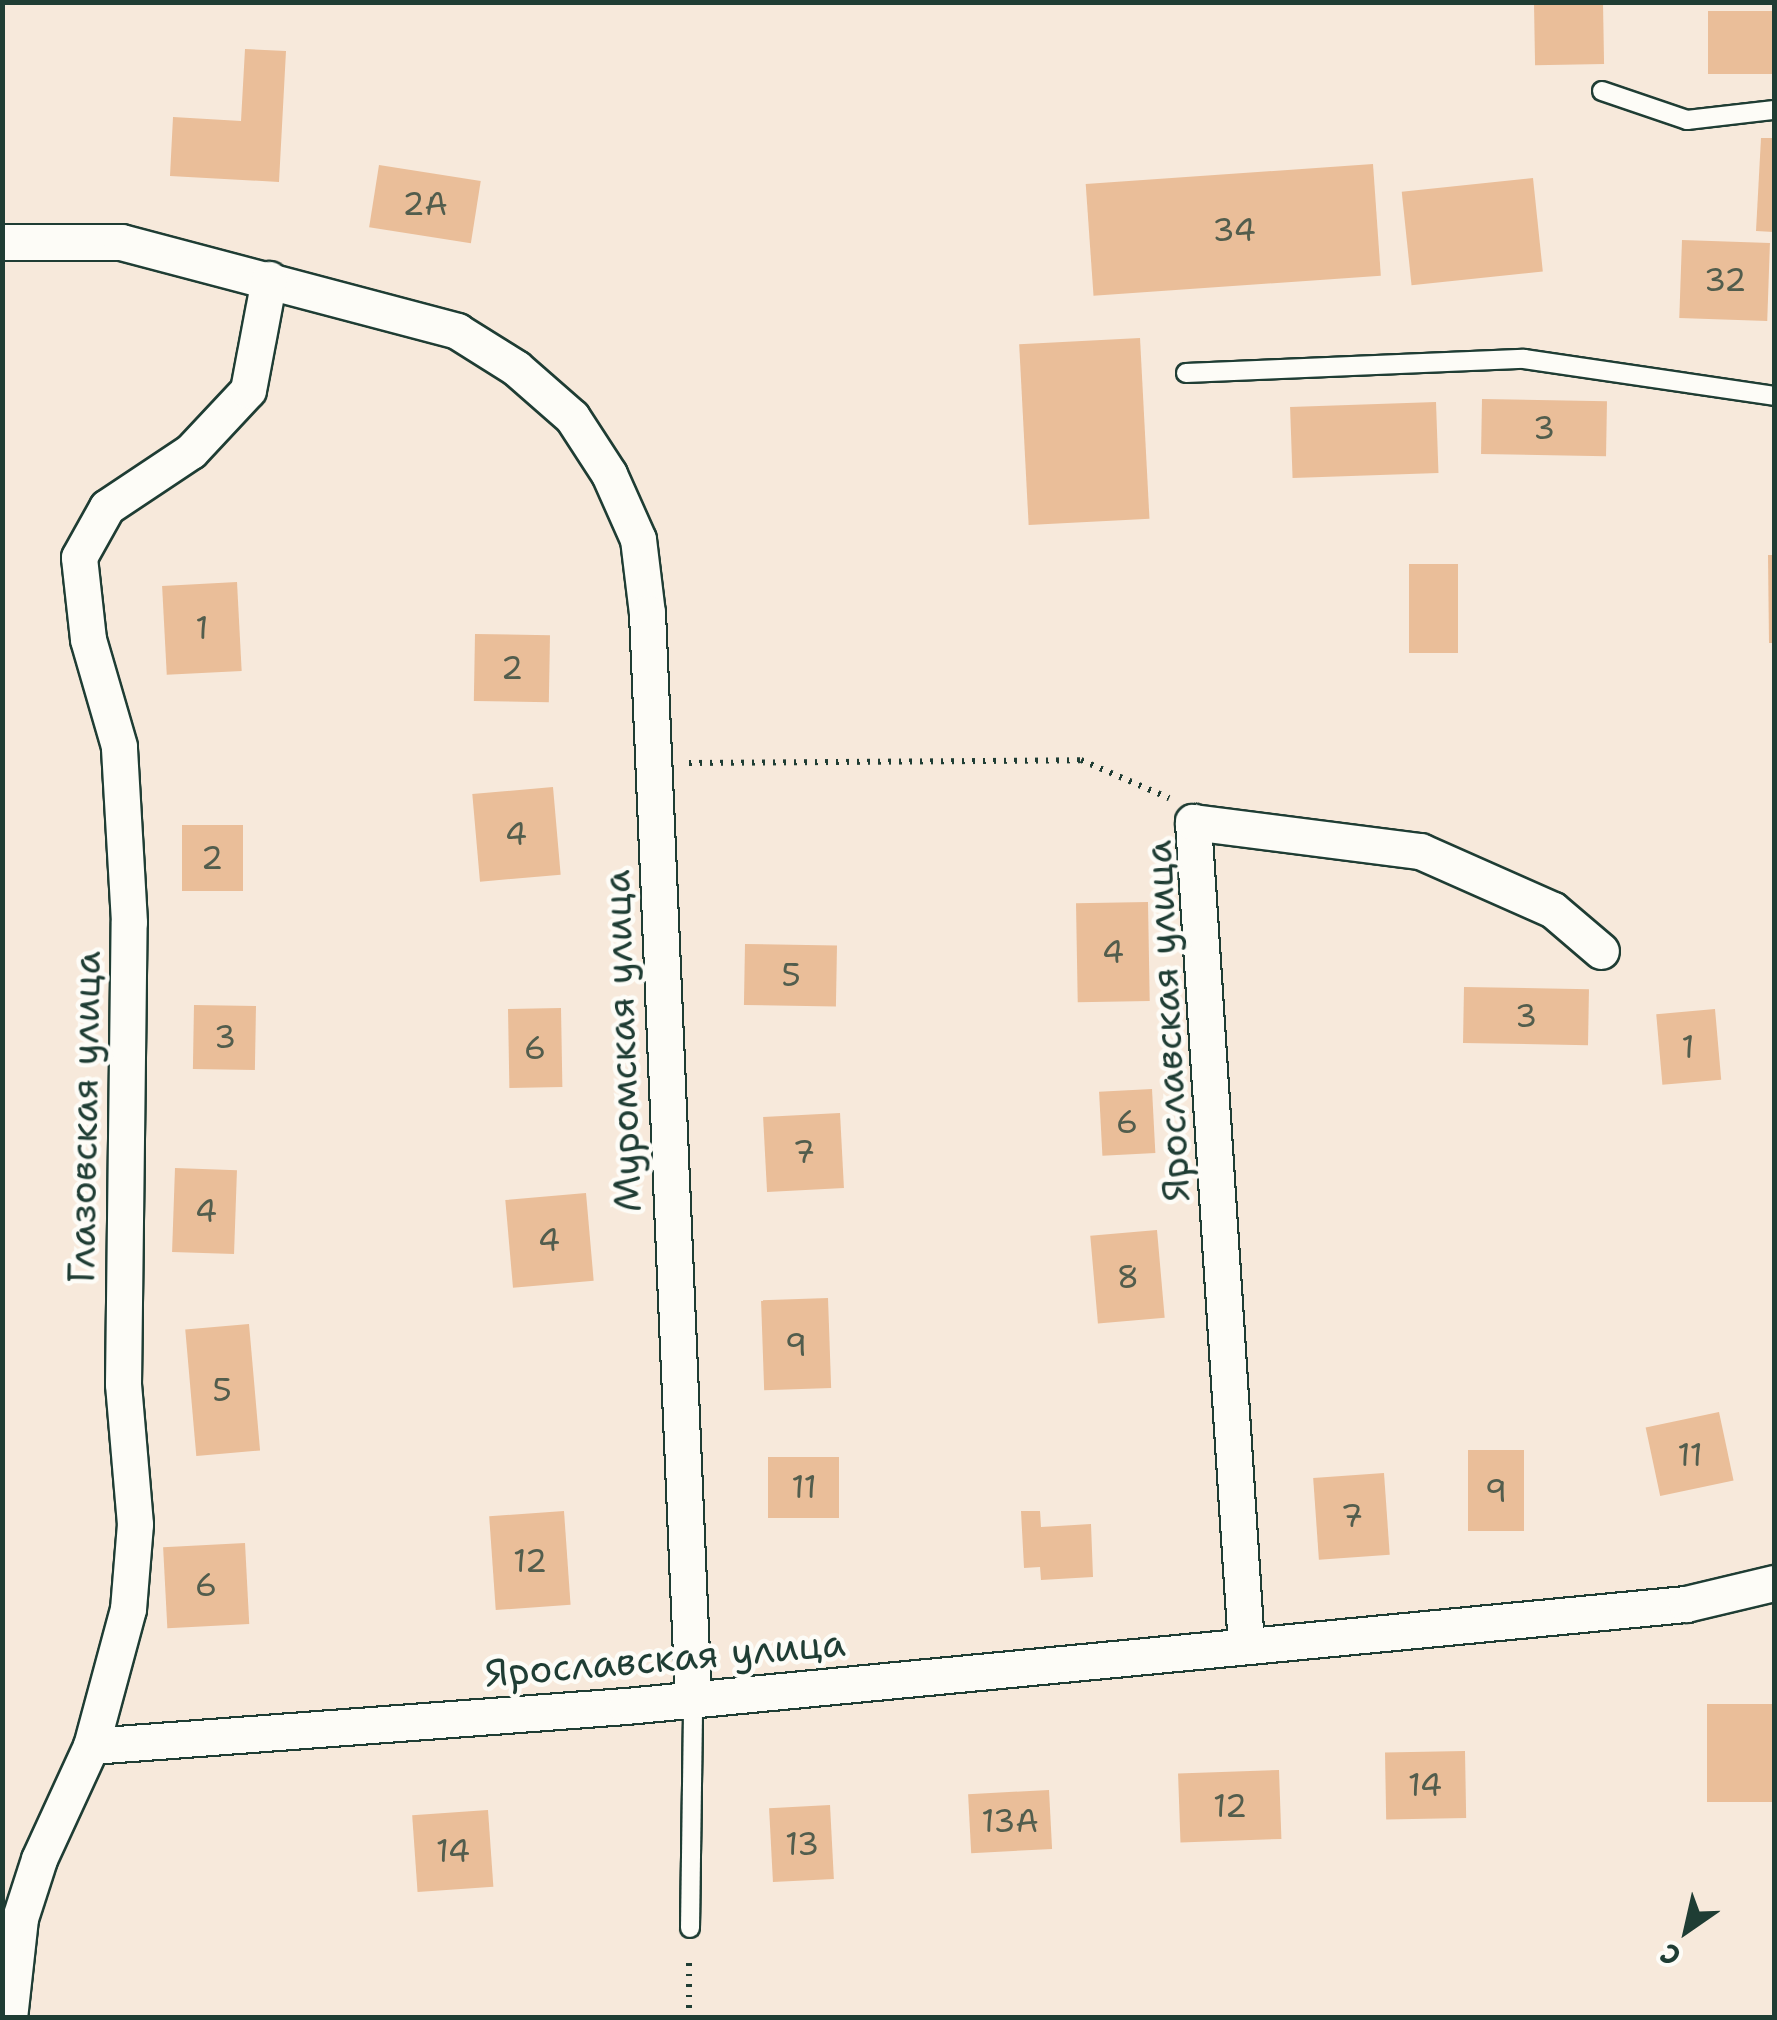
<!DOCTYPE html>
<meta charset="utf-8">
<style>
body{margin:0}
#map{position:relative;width:1777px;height:2020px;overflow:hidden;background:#f7e9db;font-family:"Shantell Sans",sans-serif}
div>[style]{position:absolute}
.building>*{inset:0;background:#eabe99;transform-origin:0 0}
.path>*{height:6px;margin-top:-3px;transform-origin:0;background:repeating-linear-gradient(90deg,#1f3d34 0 2.5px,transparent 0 10.5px)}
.roads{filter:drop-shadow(2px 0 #1f3d34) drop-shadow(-2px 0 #1f3d34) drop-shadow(0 2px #1f3d34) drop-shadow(0 -2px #1f3d34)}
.service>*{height:18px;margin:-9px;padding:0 9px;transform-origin:9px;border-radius:9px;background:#fdfcf7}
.minor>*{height:35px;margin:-17.5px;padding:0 17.5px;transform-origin:17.5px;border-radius:17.5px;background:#fdfcf7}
span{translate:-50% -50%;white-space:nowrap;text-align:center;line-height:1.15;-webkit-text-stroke:9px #fdfcf7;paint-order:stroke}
.number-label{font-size:32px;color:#525d4d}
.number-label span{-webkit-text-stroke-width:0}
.street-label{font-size:38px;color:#1f3d34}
.frame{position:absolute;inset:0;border:5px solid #1f3d34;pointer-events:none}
.north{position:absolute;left:1637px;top:1880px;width:100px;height:100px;-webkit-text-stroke:8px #fdfcf7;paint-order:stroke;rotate:214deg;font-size:28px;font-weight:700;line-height:40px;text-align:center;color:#1f3d34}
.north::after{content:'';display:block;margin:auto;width:35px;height:45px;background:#1f3d34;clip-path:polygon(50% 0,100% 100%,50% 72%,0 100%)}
</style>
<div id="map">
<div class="building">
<div style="left:1603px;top:3px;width:61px;height:69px;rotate:89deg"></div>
<div style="left:1708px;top:11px;width:66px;height:63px"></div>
<div style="clip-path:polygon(245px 49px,286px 51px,279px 182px,170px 176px,173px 117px,241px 121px)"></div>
<div style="clip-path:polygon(1761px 138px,1774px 138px,1774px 232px,1756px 231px)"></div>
<div style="left:1373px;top:164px;width:112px;height:288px;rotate:86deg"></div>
<div style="left:379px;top:165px;width:103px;height:63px;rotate:9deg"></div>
<div style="left:1533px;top:178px;width:94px;height:132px;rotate:84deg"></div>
<div style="left:1682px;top:240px;width:88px;height:78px;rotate:2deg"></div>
<div style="left:1140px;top:338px;width:181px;height:121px;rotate:87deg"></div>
<div style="left:1482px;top:399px;width:125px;height:55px;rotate:1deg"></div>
<div style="left:1436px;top:402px;width:71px;height:146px;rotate:88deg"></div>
<div style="clip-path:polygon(1768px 555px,1774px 555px,1774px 643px,1769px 643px)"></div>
<div style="left:1409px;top:564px;width:49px;height:89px"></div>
<div style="left:237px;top:582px;width:89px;height:75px;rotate:87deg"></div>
<div style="left:475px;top:634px;width:75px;height:67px;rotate:1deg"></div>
<div style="left:553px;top:787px;width:88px;height:81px;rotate:85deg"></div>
<div style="left:182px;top:825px;width:61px;height:66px"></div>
<div style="left:1148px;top:902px;width:99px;height:72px;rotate:89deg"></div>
<div style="left:745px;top:944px;width:92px;height:61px;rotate:1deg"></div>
<div style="left:1464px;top:987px;width:125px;height:56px;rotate:1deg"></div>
<div style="left:194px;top:1005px;width:62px;height:64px;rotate:1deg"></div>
<div style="left:561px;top:1008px;width:79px;height:53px;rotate:89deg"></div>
<div style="left:1715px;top:1009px;width:71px;height:59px;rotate:85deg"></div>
<div style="left:1152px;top:1089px;width:64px;height:53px;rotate:87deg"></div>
<div style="left:840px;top:1113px;width:75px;height:77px;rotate:87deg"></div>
<div style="left:175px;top:1168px;width:62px;height:84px;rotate:2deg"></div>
<div style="left:586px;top:1193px;width:88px;height:81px;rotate:85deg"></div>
<div style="left:1157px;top:1230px;width:88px;height:67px;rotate:85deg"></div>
<div style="left:828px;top:1298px;width:90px;height:67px;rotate:88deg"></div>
<div style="left:249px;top:1324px;width:127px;height:64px;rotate:85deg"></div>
<div style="left:1719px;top:1412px;width:70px;height:75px;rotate:78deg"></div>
<div style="left:1468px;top:1450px;width:56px;height:81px"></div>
<div style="left:768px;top:1457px;width:71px;height:61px"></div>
<div style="left:1384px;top:1473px;width:82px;height:71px;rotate:86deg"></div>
<div style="left:564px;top:1511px;width:94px;height:75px;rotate:86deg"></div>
<div style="clip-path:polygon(1021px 1511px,1040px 1511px,1041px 1527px,1091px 1524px,1093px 1577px,1041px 1580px,1040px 1567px,1024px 1568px)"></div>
<div style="left:245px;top:1543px;width:81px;height:82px;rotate:87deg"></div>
<div style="left:1774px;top:1704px;width:98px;height:67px;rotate:90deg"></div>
<div style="left:1465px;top:1751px;width:67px;height:80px;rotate:89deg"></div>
<div style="left:1279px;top:1770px;width:69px;height:101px;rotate:88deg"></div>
<div style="left:1049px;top:1790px;width:59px;height:81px;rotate:87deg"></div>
<div style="left:830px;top:1805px;width:74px;height:61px;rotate:87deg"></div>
<div style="left:488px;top:1810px;width:77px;height:76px;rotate:86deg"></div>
</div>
<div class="path">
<div style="left:689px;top:763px;width:392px;rotate:-0.4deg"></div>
<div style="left:1081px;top:760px;width:96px;rotate:23.4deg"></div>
<div style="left:689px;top:2018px;width:63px;rotate:-90deg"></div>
</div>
<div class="roads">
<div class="service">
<div style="left:1602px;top:91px;width:90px;rotate:18.8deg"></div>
<div style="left:1687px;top:120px;width:88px;rotate:-6.6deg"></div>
<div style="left:1186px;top:373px;width:338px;rotate:-2.4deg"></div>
<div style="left:1524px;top:359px;width:253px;rotate:8.4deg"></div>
<div style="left:690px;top:1928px;width:228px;rotate:-89.2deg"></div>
</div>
<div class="minor">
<div style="left:2px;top:242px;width:119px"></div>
<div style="left:121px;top:242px;width:348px;rotate:14.8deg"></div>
<div style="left:457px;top:331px;width:70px;rotate:32.1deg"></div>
<div style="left:516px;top:368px;width:74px;rotate:41.2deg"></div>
<div style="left:572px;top:417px;width:68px;rotate:57deg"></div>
<div style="left:609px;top:474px;width:71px;rotate:66deg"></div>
<div style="left:638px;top:539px;width:75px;rotate:83.1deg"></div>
<div style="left:647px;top:613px;width:1088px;rotate:87.58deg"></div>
<div style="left:1246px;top:1646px;width:826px;rotate:-93.68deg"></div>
<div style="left:1193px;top:822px;width:229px;rotate:7.3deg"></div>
<div style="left:1420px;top:851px;width:145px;rotate:23.9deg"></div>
<div style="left:1553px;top:910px;width:63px;rotate:40.5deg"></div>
<div style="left:91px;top:1746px;width:536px;rotate:-4.28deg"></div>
<div style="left:626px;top:1706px;width:1065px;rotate:-5.5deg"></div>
<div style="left:1686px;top:1604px;width:90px;rotate:-13.4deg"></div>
<div style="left:9px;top:2018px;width:101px;rotate:-83.7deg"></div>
<div style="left:20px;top:1918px;width:62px;rotate:-72.1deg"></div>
<div style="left:39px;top:1859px;width:124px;rotate:-65.3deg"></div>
<div style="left:91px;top:1746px;width:142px;rotate:-74.9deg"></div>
<div style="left:128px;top:1609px;width:85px;rotate:-85.3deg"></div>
<div style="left:135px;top:1524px;width:141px;rotate:-94.9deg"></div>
<div style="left:123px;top:1384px;width:462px;rotate:-89.3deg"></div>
<div style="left:129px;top:922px;width:176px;rotate:-93.3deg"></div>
<div style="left:119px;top:746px;width:111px;rotate:-106.2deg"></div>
<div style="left:88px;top:639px;width:82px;rotate:-96.3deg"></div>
<div style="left:79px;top:557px;width:57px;rotate:-60.8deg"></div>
<div style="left:107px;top:507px;width:101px;rotate:-33.7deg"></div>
<div style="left:191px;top:451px;width:83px;rotate:-46.9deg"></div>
<div style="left:248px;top:390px;width:113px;rotate:-79.3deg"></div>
</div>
</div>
<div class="number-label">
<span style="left:425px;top:204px">2А</span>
<span style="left:1234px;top:230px">34</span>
<span style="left:1725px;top:280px">32</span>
<span style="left:1544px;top:428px">3</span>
<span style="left:202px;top:628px">1</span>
<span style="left:512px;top:668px">2</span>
<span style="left:516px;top:834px">4</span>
<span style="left:212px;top:858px">2</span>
<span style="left:1113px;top:952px">4</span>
<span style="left:791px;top:975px">5</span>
<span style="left:1526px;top:1016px">3</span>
<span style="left:225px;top:1037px">3</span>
<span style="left:1688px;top:1047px">1</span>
<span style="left:535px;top:1048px">6</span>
<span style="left:1127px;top:1122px">6</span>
<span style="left:804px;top:1152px">7</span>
<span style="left:206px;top:1211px">4</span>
<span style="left:549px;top:1240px">4</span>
<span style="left:1128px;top:1277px">8</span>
<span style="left:796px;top:1345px">9</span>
<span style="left:222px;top:1390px">5</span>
<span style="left:1690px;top:1455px">11</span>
<span style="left:804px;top:1487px">11</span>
<span style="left:1496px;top:1491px">9</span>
<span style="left:1352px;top:1516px">7</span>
<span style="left:530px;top:1561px">12</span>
<span style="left:206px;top:1585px">6</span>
<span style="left:1425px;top:1785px">14</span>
<span style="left:1230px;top:1806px">12</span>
<span style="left:1010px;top:1821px">13А</span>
<span style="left:802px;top:1844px">13</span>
<span style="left:453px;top:1851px">14</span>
</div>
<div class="street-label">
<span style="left:1167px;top:1021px;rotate:-93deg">Ярославская улица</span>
<span style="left:622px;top:1041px;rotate:-92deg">Муромская улица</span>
<span style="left:84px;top:1117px;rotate:-89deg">Глазовская улица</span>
<span style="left:665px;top:1658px;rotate:-5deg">Ярославская улица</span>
</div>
<div class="frame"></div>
<div class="north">С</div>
</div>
